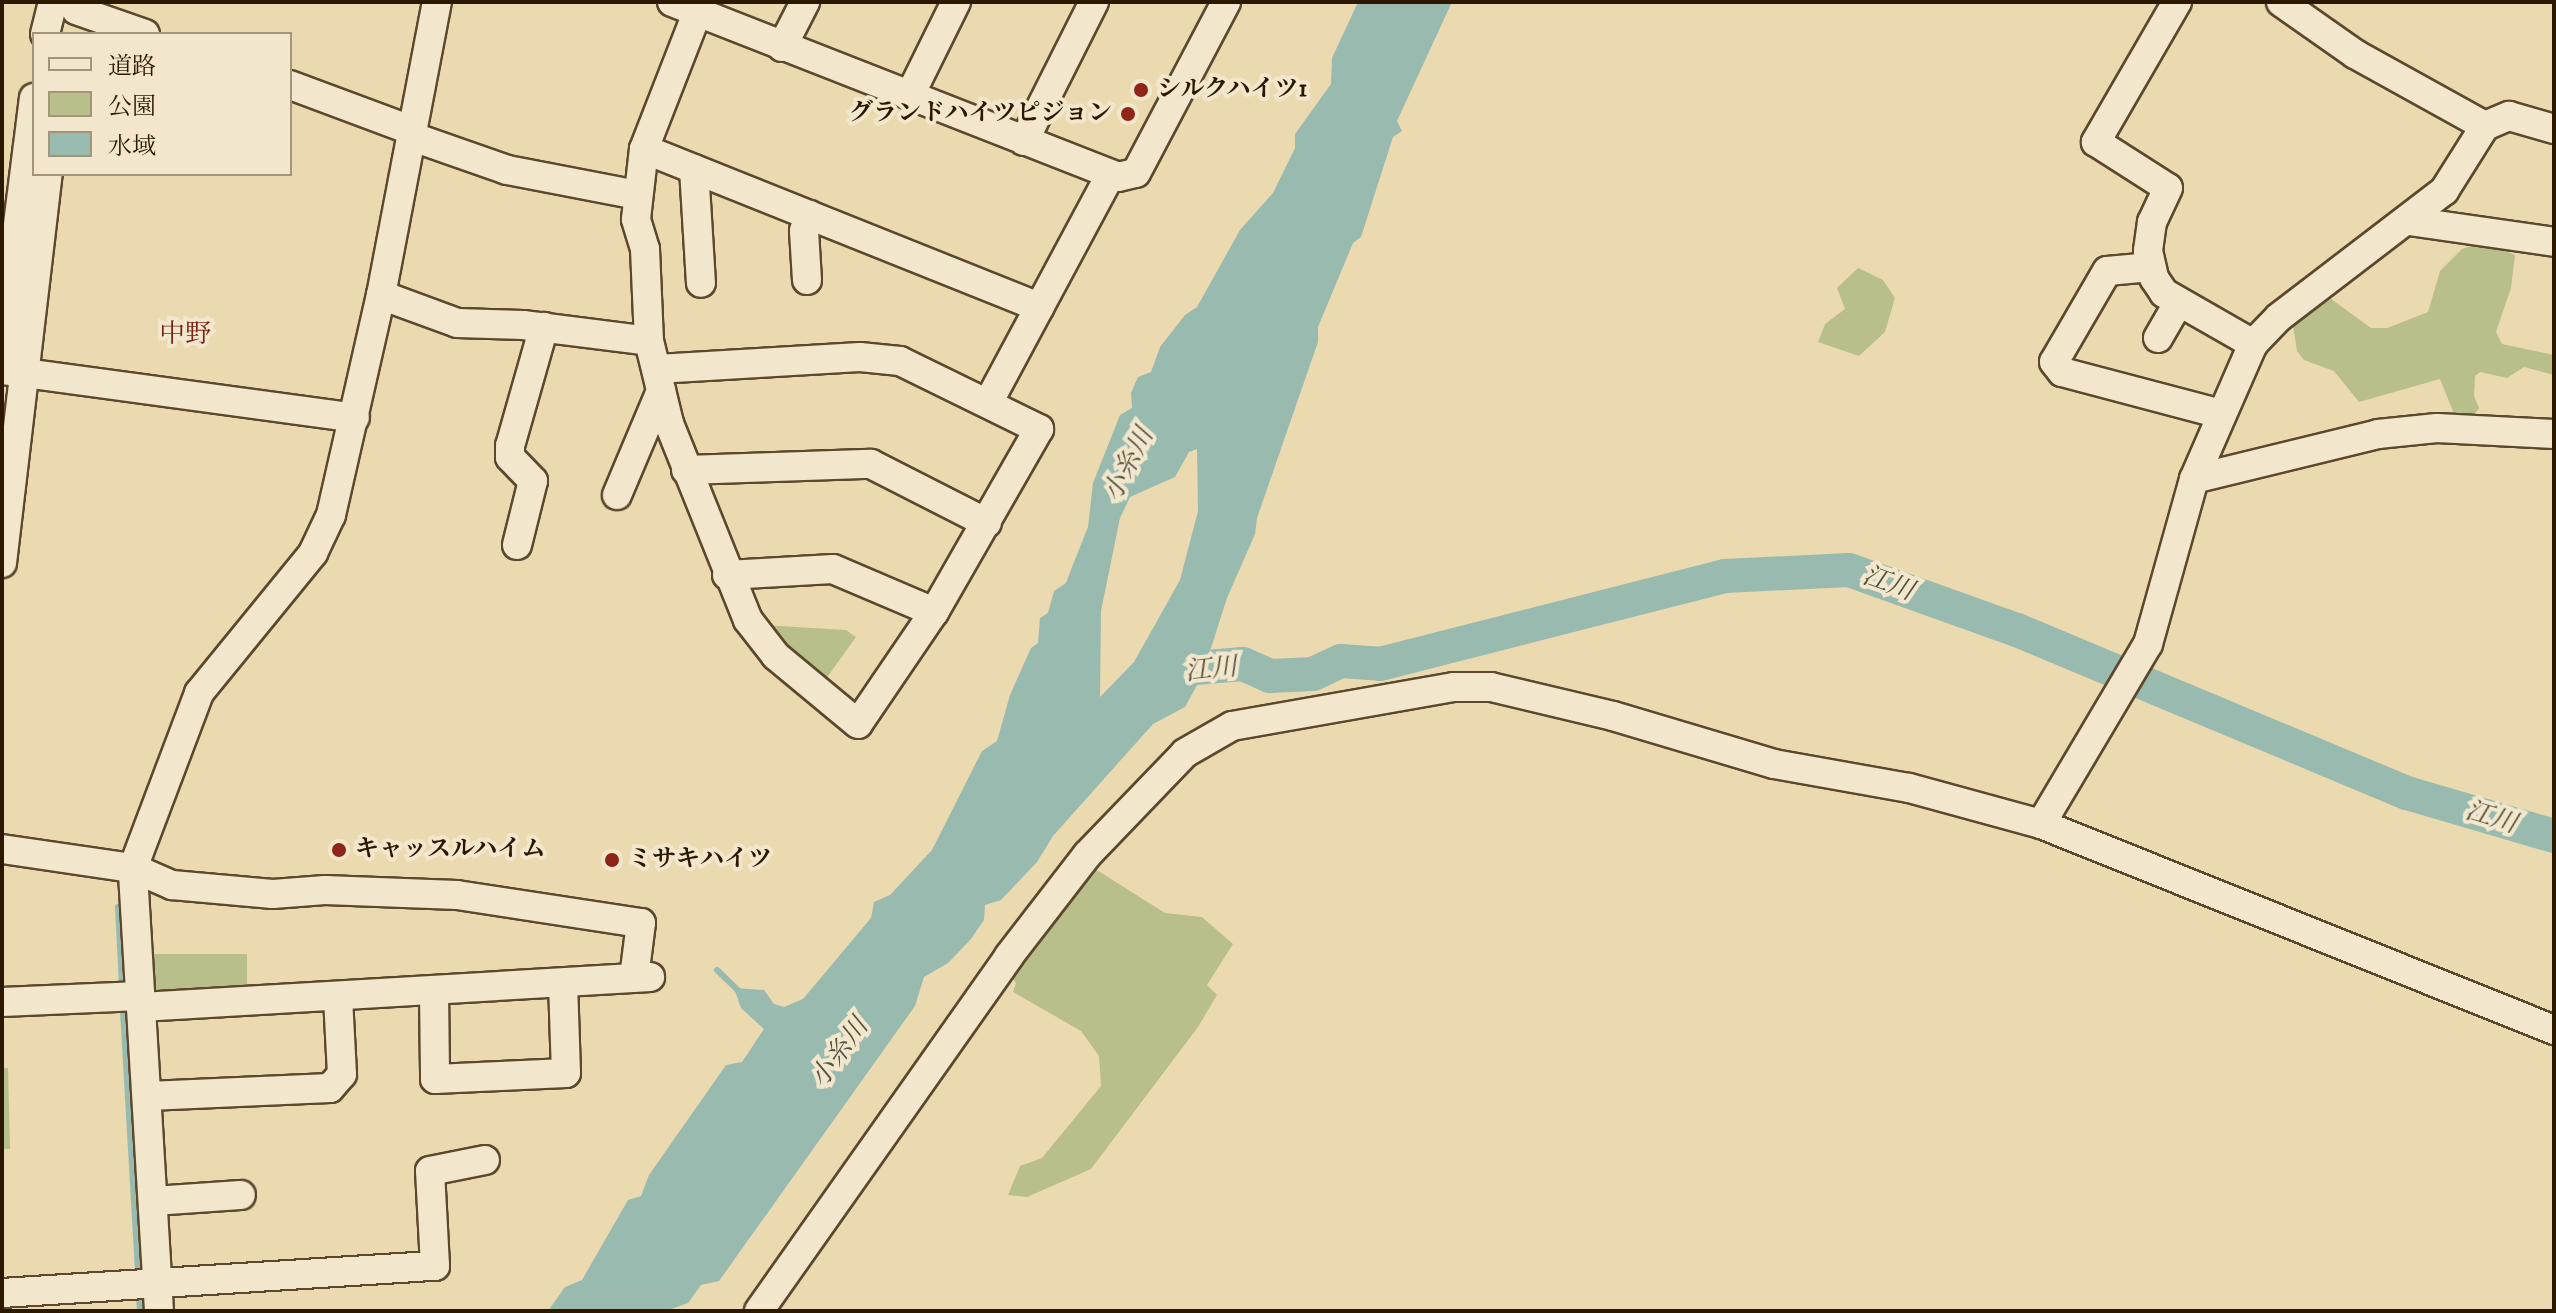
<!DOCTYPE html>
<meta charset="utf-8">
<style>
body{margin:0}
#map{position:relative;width:2556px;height:1313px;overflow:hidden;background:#ebdab0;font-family:"IM FELL DW Pica","Noto Serif JP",serif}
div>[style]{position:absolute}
.green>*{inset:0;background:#b8bf8a;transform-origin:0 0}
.water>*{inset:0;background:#98baaf}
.stream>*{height:6px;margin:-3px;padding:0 3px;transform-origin:3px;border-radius:3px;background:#98baaf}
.river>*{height:34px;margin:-17px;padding:0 17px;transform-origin:17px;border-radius:17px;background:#98baaf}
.roads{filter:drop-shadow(2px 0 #5c482c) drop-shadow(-2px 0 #5c482c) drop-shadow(0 2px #5c482c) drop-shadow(0 -2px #5c482c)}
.minor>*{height:28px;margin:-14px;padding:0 14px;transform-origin:14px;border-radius:14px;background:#f2e7cc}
.dots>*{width:22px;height:22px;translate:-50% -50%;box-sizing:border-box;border:4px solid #f2e7cc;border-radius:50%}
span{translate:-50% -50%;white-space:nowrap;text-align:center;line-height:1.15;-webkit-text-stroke:8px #f2e7cc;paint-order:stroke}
.poi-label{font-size:24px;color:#2c1800;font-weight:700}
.left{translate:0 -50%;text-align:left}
.right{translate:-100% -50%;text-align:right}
.neighbourhood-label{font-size:26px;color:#7a1f14}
.water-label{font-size:26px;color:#52513d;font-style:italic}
.frame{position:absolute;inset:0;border:4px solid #2c1800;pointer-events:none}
.legend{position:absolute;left:32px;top:32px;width:260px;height:144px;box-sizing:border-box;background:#f2e7cc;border:2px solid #a3947a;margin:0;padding:10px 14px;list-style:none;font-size:24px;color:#2c1800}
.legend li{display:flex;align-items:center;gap:16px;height:40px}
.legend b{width:40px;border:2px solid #a3947a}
</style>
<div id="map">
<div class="green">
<div style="clip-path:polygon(2483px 242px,2515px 255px,2511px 288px,2496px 332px,2502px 344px,2554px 355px,2554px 375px,2524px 367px,2507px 378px,2480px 372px,2475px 376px,2474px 396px,2479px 408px,2472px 418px,2455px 416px,2440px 379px,2359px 402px,2334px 371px,2304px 360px,2297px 351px,2293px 325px,2307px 308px,2331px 299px,2371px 328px,2387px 328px,2428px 312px,2440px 271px,2462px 249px)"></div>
<div style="clip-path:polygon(1858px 268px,1883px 280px,1895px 298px,1885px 332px,1859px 356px,1818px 342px,1825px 324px,1845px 309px,1837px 288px)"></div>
<div style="clip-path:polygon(763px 625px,846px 630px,856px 637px,823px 683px)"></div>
<div style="clip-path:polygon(1092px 867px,1165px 913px,1202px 917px,1233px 944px,1207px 985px,1217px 995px,1198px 1027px,1091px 1169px,1027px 1197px,1008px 1195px,1020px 1166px,1042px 1158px,1101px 1086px,1099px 1056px,1081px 1031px,1013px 992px,1016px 983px,1009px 974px)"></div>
<div style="left:150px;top:954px;width:97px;height:39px"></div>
<div style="clip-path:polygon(2px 1068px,8px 1068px,10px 1149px,2px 1149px)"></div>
</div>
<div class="water">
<div style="clip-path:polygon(evenodd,1358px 2px,1452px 2px,1397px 121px,1402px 131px,1393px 137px,1361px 237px,1353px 243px,1318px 327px,1318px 342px,1257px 518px,1255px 534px,1227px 598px,1202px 676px,1185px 707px,1153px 724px,1053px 836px,1037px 862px,1001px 900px,985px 905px,984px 920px,971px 939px,948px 963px,924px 977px,915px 1006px,719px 1281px,701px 1285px,688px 1303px,666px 1311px,548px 1311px,565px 1287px,582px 1280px,628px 1200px,641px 1196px,649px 1175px,726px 1065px,742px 1062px,764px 1029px,741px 1008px,734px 988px,764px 990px,774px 1004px,784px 1007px,803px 999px,871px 918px,874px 902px,890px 895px,932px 850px,982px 751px,997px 741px,1010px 695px,1031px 648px,1038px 643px,1040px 618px,1048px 613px,1054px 591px,1066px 583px,1072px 567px,1088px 527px,1093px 483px,1120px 415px,1132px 408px,1131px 393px,1138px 377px,1151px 372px,1160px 347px,1185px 315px,1197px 307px,1240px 230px,1273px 193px,1295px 148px,1295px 134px,1331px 84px,1332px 58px,1358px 2px,1197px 449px,1198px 511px,1180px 580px,1134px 662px,1100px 697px,1101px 611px,1120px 518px,1130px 497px,1175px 477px,1189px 452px,1197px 449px)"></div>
</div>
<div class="stream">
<div style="left:118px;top:907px;width:78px;rotate:87.1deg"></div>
<div style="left:717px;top:970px;width:32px;rotate:44deg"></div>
<div style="left:123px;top:1011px;width:259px;rotate:86.7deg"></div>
<div style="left:139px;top:1296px;width:15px;rotate:86deg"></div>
</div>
<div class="river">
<div style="left:1164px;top:678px;width:22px;rotate:-24deg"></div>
<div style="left:1184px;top:669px;width:59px;rotate:-4.8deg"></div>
<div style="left:1243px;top:664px;width:30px;rotate:24deg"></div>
<div style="left:1270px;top:676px;width:43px;rotate:-2.7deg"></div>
<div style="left:1313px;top:674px;width:31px;rotate:-25deg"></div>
<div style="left:1341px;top:661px;width:39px;rotate:4deg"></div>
<div style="left:1380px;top:664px;width:356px;rotate:-14.3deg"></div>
<div style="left:1725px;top:576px;width:124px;rotate:-2.8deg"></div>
<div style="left:1849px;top:570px;width:178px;rotate:19.7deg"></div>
<div style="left:2017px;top:630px;width:423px;rotate:22.7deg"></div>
<div style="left:2407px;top:793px;width:153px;rotate:16.3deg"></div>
</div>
<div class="roads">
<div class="minor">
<div style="left:672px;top:2px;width:479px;rotate:21.4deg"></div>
<div style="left:1118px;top:177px;width:18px;rotate:-13deg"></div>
<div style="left:1136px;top:173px;width:193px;rotate:-62.2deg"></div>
<div style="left:2177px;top:2px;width:162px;rotate:120.1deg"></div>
<div style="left:2096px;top:142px;width:85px;rotate:32.6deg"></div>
<div style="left:2168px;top:188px;width:38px;rotate:115deg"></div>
<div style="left:2152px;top:222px;width:29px;rotate:98deg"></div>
<div style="left:2148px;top:251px;width:28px;rotate:77deg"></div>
<div style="left:2154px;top:278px;width:18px;rotate:56deg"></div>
<div style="left:2164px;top:293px;width:103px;rotate:29.8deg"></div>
<div style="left:2281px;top:2px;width:90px;rotate:35.1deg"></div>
<div style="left:2355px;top:54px;width:149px;rotate:29deg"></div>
<div style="left:76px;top:10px;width:73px;rotate:19.2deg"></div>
<div style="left:45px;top:34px;width:33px;rotate:-76deg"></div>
<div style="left:782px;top:47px;width:51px;rotate:-62.9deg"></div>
<div style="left:290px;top:85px;width:132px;rotate:20.4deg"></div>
<div style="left:910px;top:95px;width:104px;rotate:-63.7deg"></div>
<div style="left:413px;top:137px;width:100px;rotate:19.3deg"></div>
<div style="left:507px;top:170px;width:132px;rotate:10.9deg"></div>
<div style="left:1024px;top:141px;width:156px;rotate:-63.3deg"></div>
<div style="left:644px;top:149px;width:426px;rotate:21.8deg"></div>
<div style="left:694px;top:169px;width:114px;rotate:86.5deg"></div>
<div style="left:2409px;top:221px;width:147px;rotate:8.2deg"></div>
<div style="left:2151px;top:267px;width:44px;rotate:174.8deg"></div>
<div style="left:2107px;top:271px;width:105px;rotate:120.2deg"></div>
<div style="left:2054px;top:362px;width:13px;rotate:51deg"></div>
<div style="left:2062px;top:372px;width:164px;rotate:14.8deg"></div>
<div style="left:807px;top:280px;width:49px;rotate:-93.5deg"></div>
<div style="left:804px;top:231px;width:17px;rotate:-73deg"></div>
<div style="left:381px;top:295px;width:81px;rotate:20.2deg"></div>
<div style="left:457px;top:323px;width:66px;rotate:1.7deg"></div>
<div style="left:523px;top:325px;width:127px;rotate:7.2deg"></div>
<div style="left:2158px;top:338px;width:39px;rotate:-60deg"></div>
<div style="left:2px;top:351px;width:255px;rotate:-82.8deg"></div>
<div style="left:657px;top:369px;width:203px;rotate:-3.4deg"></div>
<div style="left:860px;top:357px;width:40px;rotate:5.7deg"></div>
<div style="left:900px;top:361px;width:155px;rotate:26.1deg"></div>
<div style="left:1039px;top:429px;width:211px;rotate:119.8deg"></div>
<div style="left:934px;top:612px;width:135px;rotate:124.2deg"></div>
<div style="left:858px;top:724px;width:107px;rotate:-140.3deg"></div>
<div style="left:776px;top:656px;width:46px;rotate:-127.9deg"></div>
<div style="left:748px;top:620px;width:212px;rotate:-111.9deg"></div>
<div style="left:669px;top:423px;width:84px;rotate:-103.7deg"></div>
<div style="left:649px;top:341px;width:92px;rotate:-92.5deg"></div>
<div style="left:645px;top:249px;width:31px;rotate:-107deg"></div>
<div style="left:636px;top:219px;width:70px;rotate:-83.5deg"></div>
<div style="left:644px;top:149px;width:146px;rotate:-68.7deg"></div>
<div style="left:2px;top:370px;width:356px;rotate:7.7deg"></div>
<div style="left:988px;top:403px;width:259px;rotate:-61.8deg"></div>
<div style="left:686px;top:470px;width:185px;rotate:-1.9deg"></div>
<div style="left:871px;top:464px;width:130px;rotate:27deg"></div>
<div style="left:2194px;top:479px;width:189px;rotate:-13.7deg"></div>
<div style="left:2378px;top:434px;width:59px;rotate:-5.8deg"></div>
<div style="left:2437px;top:428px;width:117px;rotate:2.9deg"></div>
<div style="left:617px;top:495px;width:113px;rotate:-67.1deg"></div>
<div style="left:517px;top:545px;width:66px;rotate:-76deg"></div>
<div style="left:533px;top:481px;width:33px;rotate:-134deg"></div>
<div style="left:510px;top:457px;width:11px;rotate:-90deg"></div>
<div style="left:510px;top:446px;width:124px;rotate:-74.1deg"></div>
<div style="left:2px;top:563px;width:392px;rotate:-83.3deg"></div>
<div style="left:727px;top:575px;width:106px;rotate:-3.2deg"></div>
<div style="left:833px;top:569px;width:110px;rotate:23.1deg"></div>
<div style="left:2041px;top:824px;width:209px;rotate:-59.3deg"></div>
<div style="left:2148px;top:644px;width:171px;rotate:-74.4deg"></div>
<div style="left:2194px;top:479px;width:147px;rotate:-66.4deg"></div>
<div style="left:2253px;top:344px;width:37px;rotate:-46deg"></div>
<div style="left:2279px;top:317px;width:208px;rotate:-37.4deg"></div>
<div style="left:2444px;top:191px;width:77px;rotate:-57.8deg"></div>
<div style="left:2485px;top:126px;width:26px;rotate:-23deg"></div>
<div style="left:2509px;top:116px;width:47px;rotate:16.1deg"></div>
<div style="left:2px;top:849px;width:132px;rotate:8.3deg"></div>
<div style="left:133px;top:868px;width:43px;rotate:23.6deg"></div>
<div style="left:172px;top:885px;width:101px;rotate:5.1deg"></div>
<div style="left:273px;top:894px;width:52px;rotate:-4.4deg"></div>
<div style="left:325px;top:890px;width:132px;rotate:2.2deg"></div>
<div style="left:457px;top:895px;width:186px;rotate:8.7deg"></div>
<div style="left:641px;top:923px;width:55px;rotate:97.3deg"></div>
<div style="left:434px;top:991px;width:88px;rotate:89.3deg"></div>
<div style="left:435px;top:1079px;width:131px;rotate:-2.6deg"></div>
<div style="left:566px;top:1073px;width:89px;rotate:-91.9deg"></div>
<div style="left:2px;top:1002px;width:138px;rotate:-2.5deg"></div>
<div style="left:141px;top:1007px;width:510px;rotate:-3.37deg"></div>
<div style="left:148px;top:1096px;width:182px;rotate:-2.5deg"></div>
<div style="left:330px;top:1088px;width:18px;rotate:-49deg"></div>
<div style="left:342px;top:1074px;width:77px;rotate:-93deg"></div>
<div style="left:153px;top:1201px;width:88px;rotate:-3.9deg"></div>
<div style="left:2px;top:1293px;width:434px;rotate:-3.6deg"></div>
<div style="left:435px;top:1266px;width:95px;rotate:-93deg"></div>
<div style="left:430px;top:1171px;width:56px;rotate:-11.3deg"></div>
<div style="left:159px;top:1311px;width:444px;rotate:-93.4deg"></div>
<div style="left:133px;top:868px;width:187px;rotate:-69.3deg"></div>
<div style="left:199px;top:693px;width:181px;rotate:-50.8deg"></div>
<div style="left:313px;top:553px;width:42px;rotate:-64.7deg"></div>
<div style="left:331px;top:515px;width:226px;rotate:-77.2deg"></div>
<div style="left:381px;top:295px;width:298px;rotate:-79.2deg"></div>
<div style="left:759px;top:1311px;width:434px;rotate:-54.8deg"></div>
<div style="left:1009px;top:956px;width:128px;rotate:-52.3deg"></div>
<div style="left:1087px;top:855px;width:141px;rotate:-46.1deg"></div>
<div style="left:1185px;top:753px;width:54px;rotate:-29.9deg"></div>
<div style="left:1232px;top:726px;width:225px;rotate:-10deg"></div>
<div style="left:1454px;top:687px;width:37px"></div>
<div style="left:1491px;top:687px;width:125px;rotate:13.4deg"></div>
<div style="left:1613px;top:716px;width:168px;rotate:16.6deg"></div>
<div style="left:1774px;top:764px;width:137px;rotate:10.1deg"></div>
<div style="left:1909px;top:788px;width:137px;rotate:15.3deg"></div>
<div style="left:2041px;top:824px;width:553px;rotate:21.88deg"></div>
</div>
</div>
<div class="dots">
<div style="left:1141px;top:90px;background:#8f2418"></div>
<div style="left:1128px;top:114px;background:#8f2418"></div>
<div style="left:339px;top:850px;background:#8f2418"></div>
<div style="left:612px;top:860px;background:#8f2418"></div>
</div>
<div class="poi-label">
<span class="left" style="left:1157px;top:90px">シルクハイツ1</span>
<span class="right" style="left:1112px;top:114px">グランドハイツピジョン</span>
<span class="left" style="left:355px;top:850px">キャッスルハイム</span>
<span class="left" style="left:628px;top:860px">ミサキハイツ</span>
</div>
<div class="neighbourhood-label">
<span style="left:185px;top:335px">中野</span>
</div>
<div class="water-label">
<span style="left:1129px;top:465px;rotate:-63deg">小糸川</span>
<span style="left:1888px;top:584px;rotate:20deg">江川</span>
<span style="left:1211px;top:670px;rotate:-6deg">江川</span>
<span style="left:2491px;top:818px;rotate:17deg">江川</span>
<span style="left:840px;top:1053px;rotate:-54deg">小糸川</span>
</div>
<div class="frame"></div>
<ul class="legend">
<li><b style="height:10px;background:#f2e7cc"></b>道路</li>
<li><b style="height:22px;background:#b8bf8a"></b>公園</li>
<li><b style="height:22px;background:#98baaf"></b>水域</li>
</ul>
</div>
